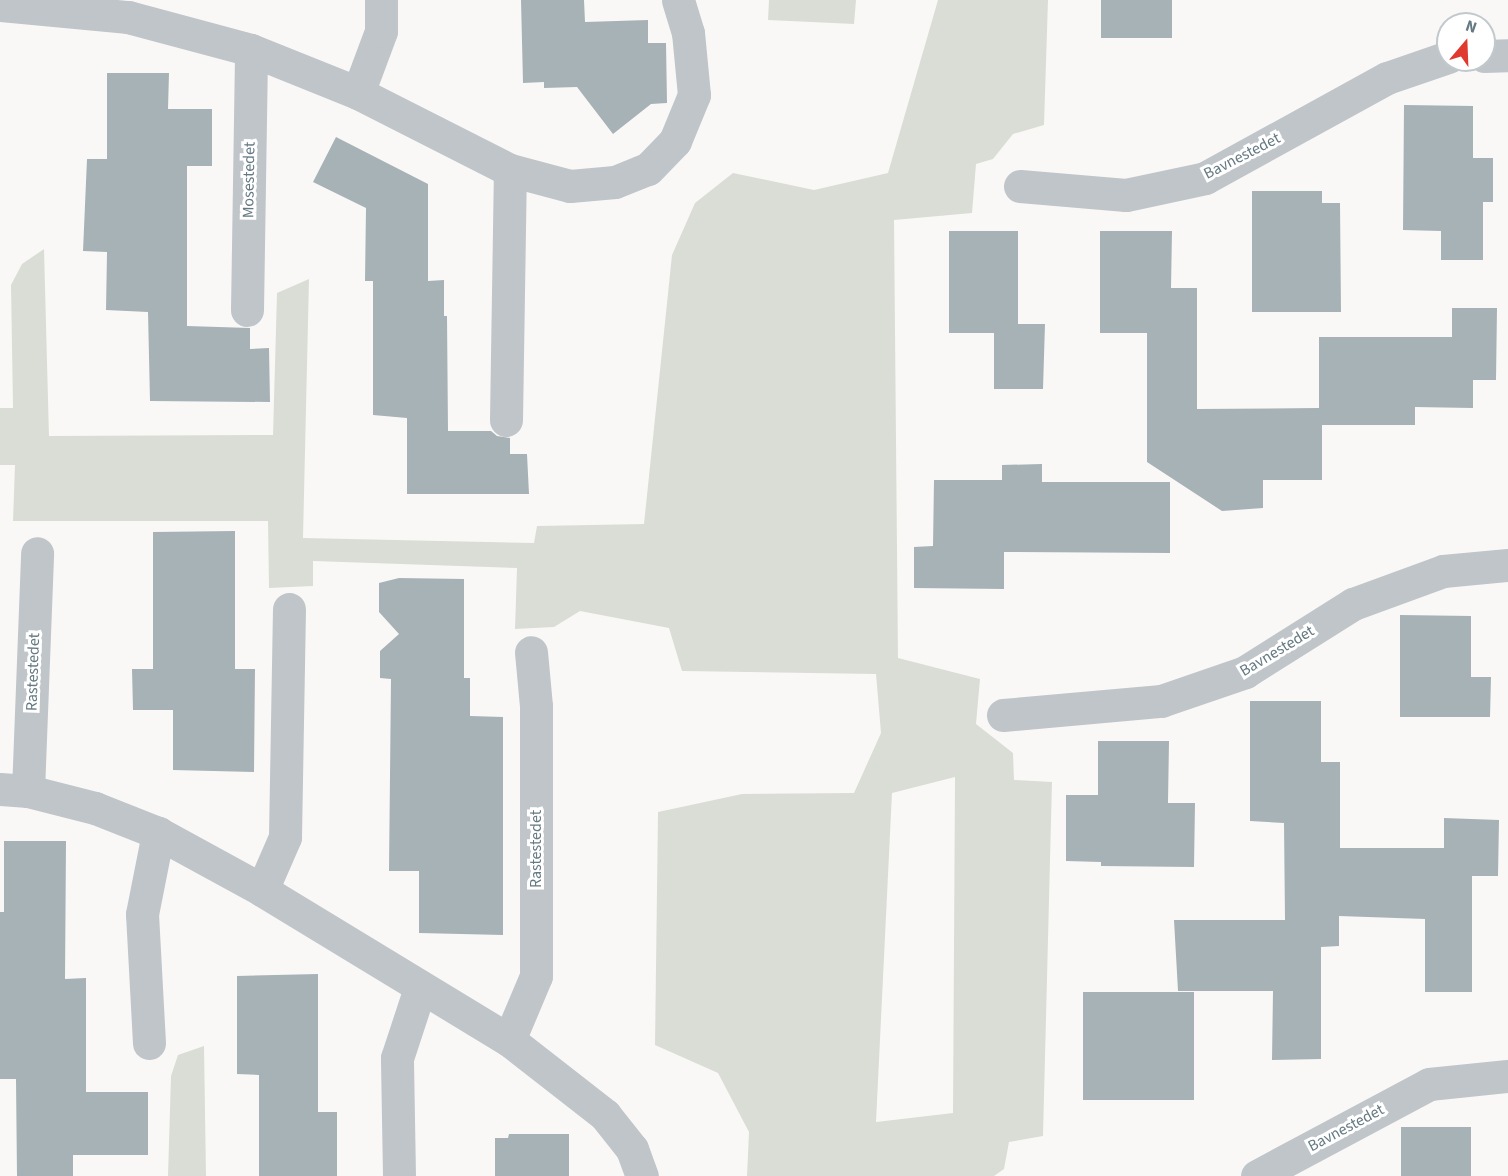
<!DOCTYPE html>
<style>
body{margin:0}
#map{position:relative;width:1508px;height:1176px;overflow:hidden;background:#f9f8f6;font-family:"Source Sans 3",sans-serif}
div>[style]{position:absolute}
.green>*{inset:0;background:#daddd5}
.building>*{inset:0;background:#a6b2b5;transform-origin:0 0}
.minor>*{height:33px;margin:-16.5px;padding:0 16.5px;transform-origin:16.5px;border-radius:16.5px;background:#bfc5c8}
span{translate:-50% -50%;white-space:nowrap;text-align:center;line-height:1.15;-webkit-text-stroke:6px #fff;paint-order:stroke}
.street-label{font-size:16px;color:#647981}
.north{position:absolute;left:1436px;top:12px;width:60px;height:60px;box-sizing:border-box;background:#fff;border:2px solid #c1c9cd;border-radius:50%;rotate:19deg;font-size:16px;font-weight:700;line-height:24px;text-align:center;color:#647981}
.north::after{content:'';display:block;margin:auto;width:21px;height:27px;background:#e0392f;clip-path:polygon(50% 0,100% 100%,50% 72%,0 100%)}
</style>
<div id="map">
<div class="green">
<div style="clip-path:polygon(769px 0,856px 0,854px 24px,768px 20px)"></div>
<div style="clip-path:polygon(evenodd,938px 0,1048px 0,1044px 125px,1013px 134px,993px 159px,976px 164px,972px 213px,894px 220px,898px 658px,980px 679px,976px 724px,1013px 753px,1014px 780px,1052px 782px,1043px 1136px,1009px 1142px,1004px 1169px,994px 1176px,747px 1176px,749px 1132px,718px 1073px,655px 1045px,658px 812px,742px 794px,854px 793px,881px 733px,876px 674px,682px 671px,669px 628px,580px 611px,554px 627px,515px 629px,517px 568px,313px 561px,313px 586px,269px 588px,268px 521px,13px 521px,15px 465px,0 465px,0 408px,13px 408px,11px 285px,22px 264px,44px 249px,49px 436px,273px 435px,277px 293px,309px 279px,303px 538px,534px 543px,537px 526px,644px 524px,672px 255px,695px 203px,733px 173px,814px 190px,888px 173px,938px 0,955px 777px,953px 1113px,876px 1122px,892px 793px,955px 777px)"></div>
<div style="clip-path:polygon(204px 1046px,206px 1176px,168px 1176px,171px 1076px,178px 1055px)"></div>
</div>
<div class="building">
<div style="clip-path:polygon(521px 0,584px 0,585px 22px,648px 20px,648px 43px,666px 43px,667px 103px,651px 104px,613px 134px,577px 87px,544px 88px,544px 82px,523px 83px)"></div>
<div style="left:1101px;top:0;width:71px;height:38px"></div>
<div style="clip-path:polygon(107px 73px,169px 73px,168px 109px,212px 109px,212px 166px,187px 166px,187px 326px,250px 328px,250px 349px,269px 348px,270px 402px,150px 401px,148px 312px,106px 310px,107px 252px,83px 251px,87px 159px,107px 159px)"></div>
<div style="clip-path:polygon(1404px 105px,1473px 106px,1473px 158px,1493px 158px,1493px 202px,1483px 202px,1483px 260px,1441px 260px,1441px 231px,1403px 230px)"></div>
<div style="clip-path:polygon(336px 137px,428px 184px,428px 281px,444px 280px,444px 316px,447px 316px,448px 431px,491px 431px,497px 436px,510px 438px,510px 454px,527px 454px,529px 494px,407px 494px,407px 418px,373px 415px,373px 281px,365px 281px,366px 208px,313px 182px)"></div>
<div style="clip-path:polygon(1252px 191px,1322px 191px,1322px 203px,1340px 203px,1341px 312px,1252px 312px)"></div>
<div style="clip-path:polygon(949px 231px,1018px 231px,1018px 324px,1045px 324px,1043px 389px,994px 389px,994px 333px,949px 333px)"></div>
<div style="clip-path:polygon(1100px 231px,1172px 231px,1171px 288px,1197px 288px,1197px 409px,1319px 408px,1319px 337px,1452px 337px,1452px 308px,1497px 308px,1496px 380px,1473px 380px,1473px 408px,1415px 407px,1415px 425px,1322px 425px,1322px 480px,1263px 480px,1263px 508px,1222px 511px,1147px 462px,1147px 333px,1100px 333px)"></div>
<div style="clip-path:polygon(1042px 464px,1042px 482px,1170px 482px,1170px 553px,1004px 552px,1004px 589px,914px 588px,914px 547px,933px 546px,934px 480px,1002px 480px,1002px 465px)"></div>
<div style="clip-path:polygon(235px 531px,235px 669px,255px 669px,254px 772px,173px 770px,173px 710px,133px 710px,132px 669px,153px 669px,153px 532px)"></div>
<div style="clip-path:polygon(399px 578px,464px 579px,464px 678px,470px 678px,470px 716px,503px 717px,503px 935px,419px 933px,419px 871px,389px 871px,391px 679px,380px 678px,380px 651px,399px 634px,379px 612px,379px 583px)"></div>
<div style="clip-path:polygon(1400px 615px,1471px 616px,1471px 677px,1491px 677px,1490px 717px,1400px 717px)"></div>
<div style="clip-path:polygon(1250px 701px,1321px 701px,1321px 762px,1340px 762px,1340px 848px,1444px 848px,1444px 818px,1499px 820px,1498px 876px,1472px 876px,1472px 992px,1425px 992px,1425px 919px,1339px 916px,1339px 946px,1321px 947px,1321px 1059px,1272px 1060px,1273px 991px,1178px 991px,1174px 920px,1285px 920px,1284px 823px,1250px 821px)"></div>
<div style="clip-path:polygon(1098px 741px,1169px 741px,1168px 803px,1195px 803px,1194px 867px,1101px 866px,1101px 862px,1066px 861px,1066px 795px,1098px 795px)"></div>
<div style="clip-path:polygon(4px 841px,66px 841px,65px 979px,86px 978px,86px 1092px,148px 1092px,148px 1155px,73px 1155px,73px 1176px,17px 1176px,16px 1079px,0 1079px,0 912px,4px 912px)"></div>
<div style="clip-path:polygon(318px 974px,318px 1112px,337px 1112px,337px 1176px,259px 1176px,259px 1075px,237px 1074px,237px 976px)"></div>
<div style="left:1083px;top:992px;width:111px;height:108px"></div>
<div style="left:1471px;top:1127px;width:49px;height:70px;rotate:90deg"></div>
<div style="clip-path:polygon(509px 1134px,569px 1134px,569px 1176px,495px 1176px,495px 1138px,508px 1138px)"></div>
</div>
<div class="minor">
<div style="left:0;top:5px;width:129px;rotate:5.4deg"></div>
<div style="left:128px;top:17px;width:127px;rotate:15deg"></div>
<div style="left:251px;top:50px;width:115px;rotate:21.9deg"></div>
<div style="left:358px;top:93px;width:170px;rotate:26.9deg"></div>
<div style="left:510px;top:170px;width:62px;rotate:14.9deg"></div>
<div style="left:570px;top:186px;width:45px;rotate:-5.1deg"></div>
<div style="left:615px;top:182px;width:35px;rotate:-22deg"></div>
<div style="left:648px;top:169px;width:39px;rotate:-46deg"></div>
<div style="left:675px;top:141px;width:50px;rotate:-67.6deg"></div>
<div style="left:694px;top:95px;width:62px;rotate:-95.5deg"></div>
<div style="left:688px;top:33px;width:34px;rotate:-107deg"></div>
<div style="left:1484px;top:56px;width:24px;rotate:-2deg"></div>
<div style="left:358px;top:93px;width:66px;rotate:-69.6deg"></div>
<div style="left:381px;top:31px;width:31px;rotate:-90deg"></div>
<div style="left:1020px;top:186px;width:106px;rotate:4.9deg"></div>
<div style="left:1126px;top:195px;width:81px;rotate:-12.1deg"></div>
<div style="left:1205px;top:178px;width:208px;rotate:-28.8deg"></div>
<div style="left:1387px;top:78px;width:65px;rotate:-19deg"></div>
<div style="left:247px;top:310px;width:260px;rotate:-89.1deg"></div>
<div style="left:506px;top:420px;width:250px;rotate:-89.1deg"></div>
<div style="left:1003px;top:715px;width:159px;rotate:-5.1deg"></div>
<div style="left:1161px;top:701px;width:89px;rotate:-19deg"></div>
<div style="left:1245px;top:672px;width:128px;rotate:-32.2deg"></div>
<div style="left:1353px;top:604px;width:96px;rotate:-20.1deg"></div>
<div style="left:1443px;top:571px;width:65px;rotate:-5.3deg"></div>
<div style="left:0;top:789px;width:28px;rotate:4deg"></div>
<div style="left:28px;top:791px;width:69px;rotate:14.2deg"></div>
<div style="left:95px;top:808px;width:68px;rotate:21.6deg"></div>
<div style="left:158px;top:833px;width:119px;rotate:28.7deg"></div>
<div style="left:262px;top:890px;width:289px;rotate:31.3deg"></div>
<div style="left:509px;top:1040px;width:122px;rotate:38deg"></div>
<div style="left:605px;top:1115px;width:43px;rotate:51.5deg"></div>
<div style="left:632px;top:1149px;width:29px;rotate:70deg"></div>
<div style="left:28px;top:791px;width:238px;rotate:-87.8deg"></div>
<div style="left:262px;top:890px;width:58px;rotate:-66.5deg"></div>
<div style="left:285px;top:837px;width:228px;rotate:-89deg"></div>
<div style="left:509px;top:1040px;width:69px;rotate:-67.1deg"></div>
<div style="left:536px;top:976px;width:270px;rotate:-90deg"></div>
<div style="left:536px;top:706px;width:54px;rotate:-95.3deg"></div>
<div style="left:149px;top:1043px;width:129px;rotate:-93.1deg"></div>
<div style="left:142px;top:914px;width:83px;rotate:-78.8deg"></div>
<div style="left:399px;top:1176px;width:118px;rotate:-91deg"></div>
<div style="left:397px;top:1058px;width:74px;rotate:-71.8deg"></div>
<div style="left:1257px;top:1176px;width:195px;rotate:-28.1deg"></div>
<div style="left:1429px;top:1084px;width:79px;rotate:-5.8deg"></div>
</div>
<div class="street-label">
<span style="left:1242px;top:156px;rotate:-27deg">Bavnestedet</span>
<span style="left:249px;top:180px;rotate:-89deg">Mosestedet</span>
<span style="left:1277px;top:651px;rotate:-31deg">Bavnestedet</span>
<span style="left:33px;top:672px;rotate:-88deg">Rastestedet</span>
<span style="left:536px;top:849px;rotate:-90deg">Rastestedet</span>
<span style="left:1346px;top:1128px;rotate:-28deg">Bavnestedet</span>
</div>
<div class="north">N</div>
</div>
